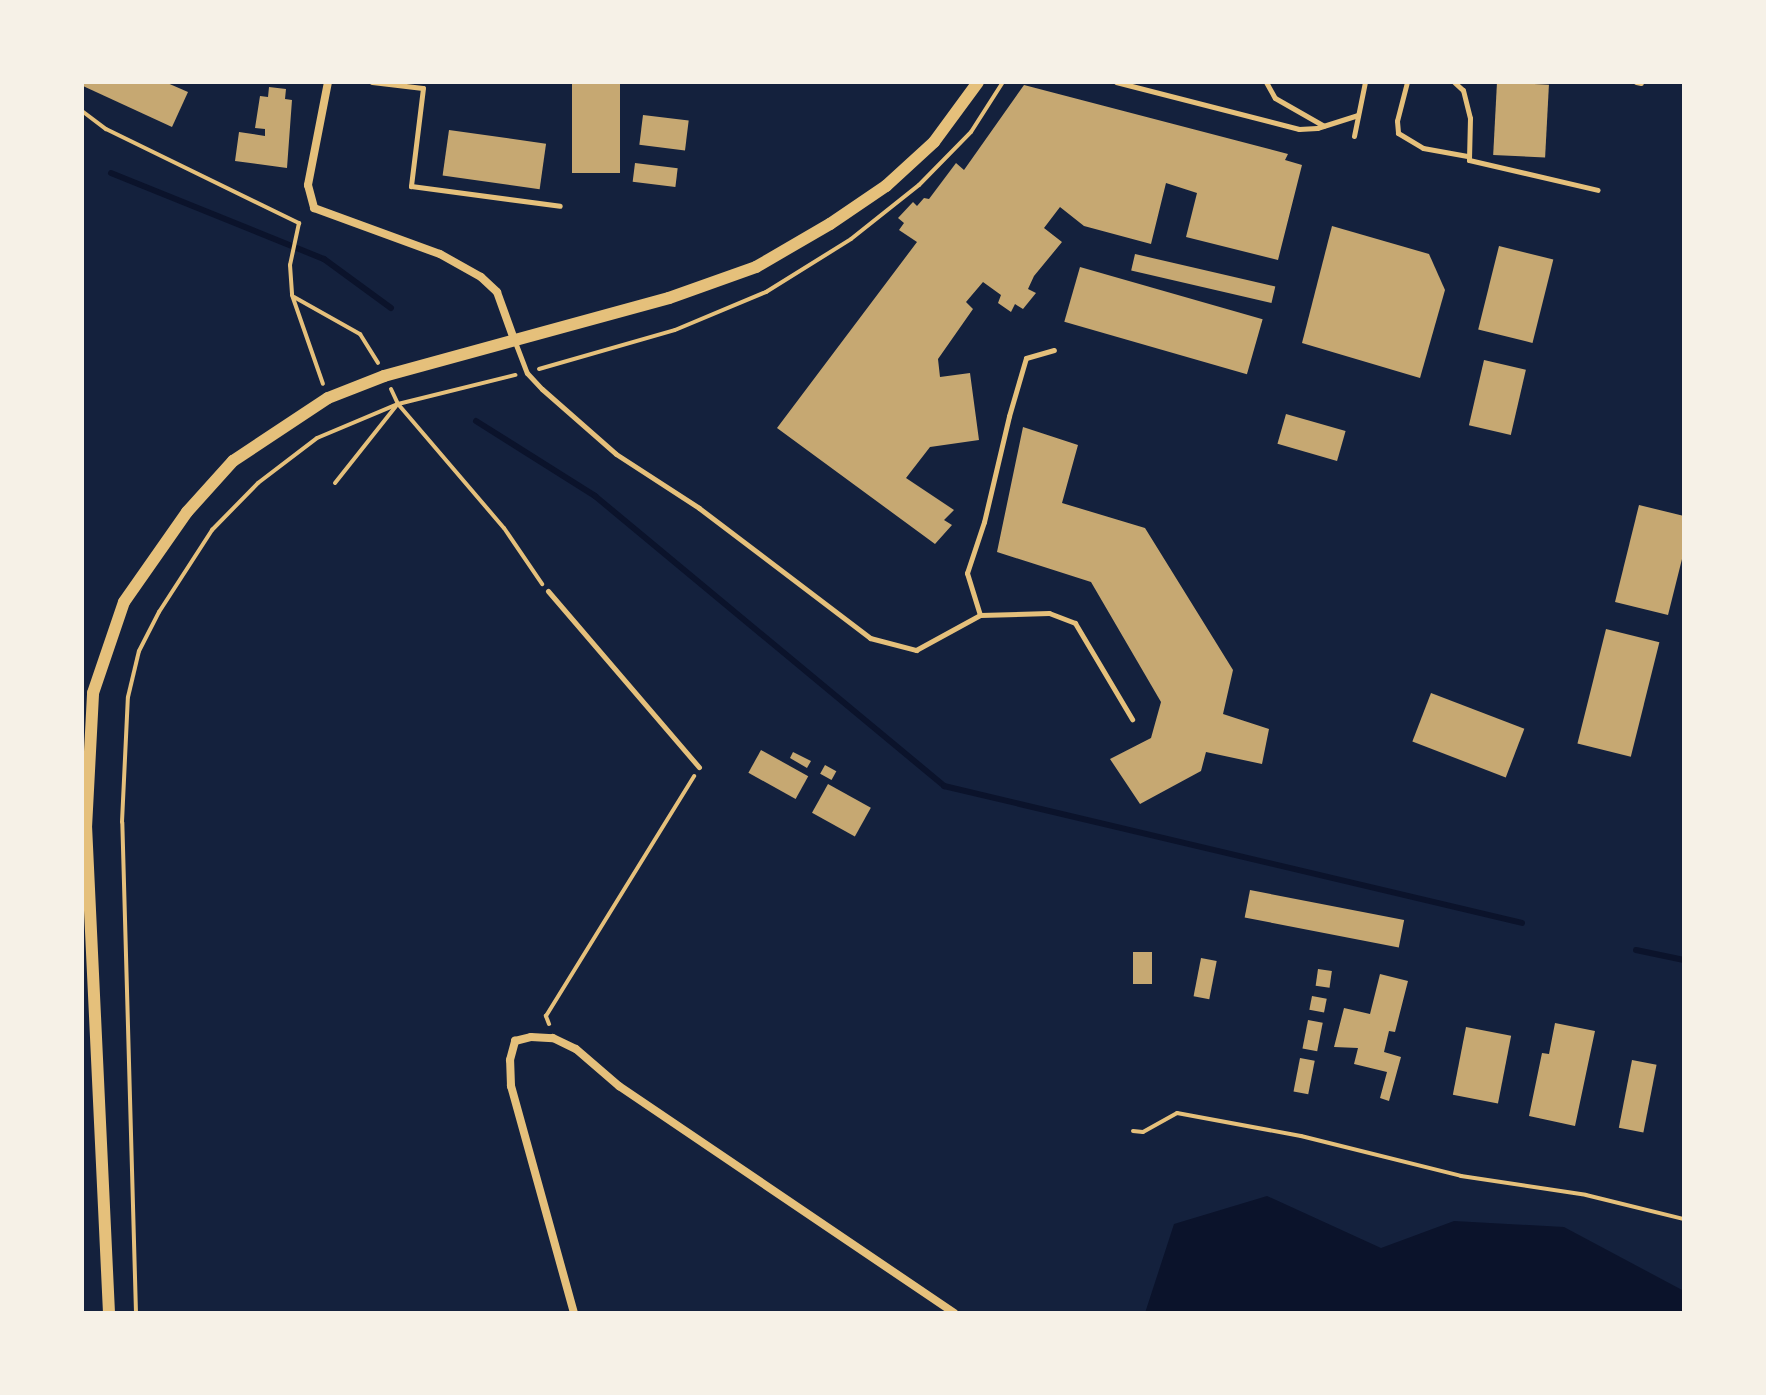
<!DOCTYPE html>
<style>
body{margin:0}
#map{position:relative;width:1766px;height:1395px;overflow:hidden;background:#14213d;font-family:Spectral,serif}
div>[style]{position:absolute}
.water>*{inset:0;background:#0b132b}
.stream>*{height:6px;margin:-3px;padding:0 3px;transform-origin:3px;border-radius:3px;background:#0b132b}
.building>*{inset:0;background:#c6a872;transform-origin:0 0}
.path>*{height:4px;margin:-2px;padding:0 2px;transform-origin:2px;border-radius:2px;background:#e5c07b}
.service>*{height:5px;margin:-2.5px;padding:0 2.5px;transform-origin:2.5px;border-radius:2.5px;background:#e5c07b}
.minor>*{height:8px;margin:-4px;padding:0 4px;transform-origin:4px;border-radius:4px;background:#e5c07b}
.tertiary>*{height:12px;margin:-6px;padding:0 6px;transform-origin:6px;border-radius:6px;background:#e5c07b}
span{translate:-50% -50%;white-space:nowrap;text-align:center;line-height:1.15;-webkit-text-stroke:8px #f6f1e7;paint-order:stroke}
.frame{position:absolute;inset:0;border:84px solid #f6f1e7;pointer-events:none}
</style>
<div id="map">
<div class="water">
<div style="clip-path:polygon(1267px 1196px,1381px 1248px,1454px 1221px,1564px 1227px,1684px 1291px,1684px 1313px,1145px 1313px,1174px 1224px)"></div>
</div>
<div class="stream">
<div style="left:111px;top:173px;width:230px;rotate:22deg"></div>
<div style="left:324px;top:259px;width:83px;rotate:36.2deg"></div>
<div style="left:476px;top:421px;width:141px;rotate:32.2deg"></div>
<div style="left:595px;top:496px;width:454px;rotate:39.7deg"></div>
<div style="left:944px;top:786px;width:594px;rotate:13.33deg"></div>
<div style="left:1636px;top:950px;width:49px;rotate:11.8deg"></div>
</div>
<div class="building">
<div style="clip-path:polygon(85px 82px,165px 82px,188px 92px,172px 127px,83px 86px)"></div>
<div style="left:572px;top:82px;width:48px;height:91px"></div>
<div style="left:1497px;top:82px;width:52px;height:73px;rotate:3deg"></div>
<div style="clip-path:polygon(1024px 85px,1288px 154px,1285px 160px,1302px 165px,1278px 260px,1186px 237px,1197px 193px,1166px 183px,1151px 244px,1084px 226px,1060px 207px,1044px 228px,1062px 242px,1034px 276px,1028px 289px,1036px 293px,1023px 309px,1015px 304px,1011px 312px,998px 303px,1001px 295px,983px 282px,966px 302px,973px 309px,938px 359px,940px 377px,970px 373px,979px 440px,930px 447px,906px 478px,954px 510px,944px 520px,952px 525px,935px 544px,777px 428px,917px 242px,899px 230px,904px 223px,898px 218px,913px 202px,917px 206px,924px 198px,929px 199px,956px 163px,964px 170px)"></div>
<div style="clip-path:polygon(269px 87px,286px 89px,285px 99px,292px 100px,287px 168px,235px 161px,239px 132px,265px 136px,265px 129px,255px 128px,260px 96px,268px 97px)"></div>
<div style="left:643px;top:115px;width:46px;height:30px;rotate:7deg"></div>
<div style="left:449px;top:130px;width:98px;height:46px;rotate:8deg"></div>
<div style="left:635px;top:163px;width:43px;height:19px;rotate:7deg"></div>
<div style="clip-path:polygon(1332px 226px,1429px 254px,1445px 290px,1420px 378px,1302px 343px)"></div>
<div style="left:1499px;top:246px;width:56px;height:86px;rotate:14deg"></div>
<div style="left:1135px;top:254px;width:144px;height:17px;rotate:13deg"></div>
<div style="left:1080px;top:267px;width:190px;height:57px;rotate:16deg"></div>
<div style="left:1484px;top:360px;width:43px;height:67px;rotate:13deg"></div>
<div style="left:1286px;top:414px;width:62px;height:31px;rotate:16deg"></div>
<div style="clip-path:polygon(1023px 427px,1078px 445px,1062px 503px,1145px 528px,1233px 670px,1223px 714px,1269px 729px,1262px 764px,1206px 752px,1201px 771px,1140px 804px,1110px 759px,1151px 738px,1161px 702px,1091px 582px,997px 552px)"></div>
<div style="clip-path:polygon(1639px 505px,1684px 516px,1684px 551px,1668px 615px,1615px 602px)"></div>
<div style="left:1606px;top:629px;width:55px;height:118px;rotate:14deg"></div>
<div style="left:1431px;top:693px;width:100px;height:52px;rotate:21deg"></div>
<div style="left:761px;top:750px;width:54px;height:26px;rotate:29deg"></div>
<div style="clip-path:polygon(793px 752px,811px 761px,807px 768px,790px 758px)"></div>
<div style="left:825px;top:765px;width:13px;height:10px;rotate:29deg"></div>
<div style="left:828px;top:784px;width:49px;height:33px;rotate:29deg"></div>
<div style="left:1250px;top:890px;width:157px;height:28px;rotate:11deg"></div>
<div style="left:1133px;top:952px;width:19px;height:32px"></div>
<div style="left:1201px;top:958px;width:16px;height:39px;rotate:11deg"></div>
<div style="left:1318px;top:969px;width:14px;height:17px;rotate:8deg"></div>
<div style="clip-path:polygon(1380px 974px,1408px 981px,1395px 1032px,1389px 1031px,1384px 1052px,1401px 1057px,1389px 1101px,1380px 1098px,1387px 1072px,1354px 1064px,1358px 1048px,1334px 1047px,1344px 1008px,1370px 1014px)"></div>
<div style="left:1312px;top:996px;width:15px;height:14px;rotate:11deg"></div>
<div style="left:1308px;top:1020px;width:15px;height:29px;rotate:11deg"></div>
<div style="clip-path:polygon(1555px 1023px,1595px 1031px,1575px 1126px,1529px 1116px,1542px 1053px,1549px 1054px)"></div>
<div style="left:1466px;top:1027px;width:46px;height:69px;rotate:11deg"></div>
<div style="left:1300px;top:1058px;width:15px;height:34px;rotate:11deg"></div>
<div style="left:1632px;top:1060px;width:25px;height:69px;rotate:11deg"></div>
</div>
<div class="path">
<div style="left:82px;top:111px;width:30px;rotate:37deg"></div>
<div style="left:106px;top:129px;width:215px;rotate:26deg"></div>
<div style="left:299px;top:223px;width:43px;rotate:102.1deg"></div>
<div style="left:290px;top:265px;width:30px;rotate:86deg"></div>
<div style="left:292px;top:295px;width:94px;rotate:70.8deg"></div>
<div style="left:294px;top:297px;width:76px;rotate:29.3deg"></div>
<div style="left:360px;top:334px;width:34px;rotate:58deg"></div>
<div style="left:539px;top:369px;width:141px;rotate:-16deg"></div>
<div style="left:675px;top:330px;width:99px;rotate:-22.7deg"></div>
<div style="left:766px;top:292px;width:100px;rotate:-31.9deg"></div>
<div style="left:851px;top:239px;width:87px;rotate:-38.5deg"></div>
<div style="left:919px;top:185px;width:74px;rotate:-45.5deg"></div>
<div style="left:971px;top:132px;width:59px;rotate:-57.4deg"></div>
<div style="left:391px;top:389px;width:17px;rotate:65deg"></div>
<div style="left:398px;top:404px;width:163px;rotate:49.5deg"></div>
<div style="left:504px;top:528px;width:68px;rotate:55.8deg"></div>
<div style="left:335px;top:483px;width:98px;rotate:-51.6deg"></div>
<div style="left:549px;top:1024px;width:9px;rotate:-111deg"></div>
<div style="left:546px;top:1016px;width:282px;rotate:-58.3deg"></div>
<div style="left:1133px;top:1131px;width:10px;rotate:6deg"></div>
<div style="left:1143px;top:1132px;width:39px;rotate:-29deg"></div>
<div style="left:1177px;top:1113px;width:126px;rotate:10.5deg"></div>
<div style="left:1301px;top:1136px;width:165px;rotate:14deg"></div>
<div style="left:1461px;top:1176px;width:126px;rotate:8.6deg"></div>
<div style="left:1586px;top:1195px;width:101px;rotate:13.8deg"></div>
<div style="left:136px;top:1313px;width:491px;rotate:-91.6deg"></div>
<div style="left:122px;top:822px;width:125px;rotate:-87.3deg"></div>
<div style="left:128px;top:697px;width:47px;rotate:-76.6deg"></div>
<div style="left:139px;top:651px;width:44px;rotate:-62.9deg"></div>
<div style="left:159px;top:612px;width:98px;rotate:-57.1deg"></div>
<div style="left:212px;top:530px;width:66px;rotate:-45.6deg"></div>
<div style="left:258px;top:483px;width:74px;rotate:-37.3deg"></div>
<div style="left:317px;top:438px;width:88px;rotate:-22.8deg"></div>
<div style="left:398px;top:404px;width:121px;rotate:-13.9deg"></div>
</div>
<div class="service">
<div style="left:372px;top:82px;width:51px;rotate:6.7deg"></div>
<div style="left:423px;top:88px;width:99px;rotate:97deg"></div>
<div style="left:411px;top:186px;width:150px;rotate:7.6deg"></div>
<div style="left:1116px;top:82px;width:189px;rotate:14.4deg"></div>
<div style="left:1299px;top:129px;width:18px;rotate:-3deg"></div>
<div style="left:1317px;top:128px;width:43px;rotate:-17.6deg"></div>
<div style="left:1266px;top:82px;width:18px;rotate:61deg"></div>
<div style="left:1275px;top:98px;width:56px;rotate:29.7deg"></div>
<div style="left:1407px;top:82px;width:40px;rotate:104.4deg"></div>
<div style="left:1397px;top:121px;width:12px;rotate:85deg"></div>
<div style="left:1398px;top:133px;width:29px;rotate:31deg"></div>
<div style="left:1423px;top:148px;width:45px;rotate:10.3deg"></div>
<div style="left:1454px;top:82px;width:12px;rotate:42deg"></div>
<div style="left:1463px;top:90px;width:29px;rotate:76deg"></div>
<div style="left:1470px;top:118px;width:42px;rotate:91.4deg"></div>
<div style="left:1469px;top:160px;width:132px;rotate:13.1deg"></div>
<div style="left:1636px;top:82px;width:5px;rotate:11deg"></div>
<div style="left:1354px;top:136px;width:55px;rotate:-78.5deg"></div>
<div style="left:515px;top:342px;width:33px;rotate:69deg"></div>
<div style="left:527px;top:373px;width:22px;rotate:47deg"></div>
<div style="left:542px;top:389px;width:98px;rotate:41.3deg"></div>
<div style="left:616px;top:454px;width:99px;rotate:33deg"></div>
<div style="left:699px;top:508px;width:215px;rotate:37.2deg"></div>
<div style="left:870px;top:638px;width:48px;rotate:14.6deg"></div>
<div style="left:916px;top:650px;width:73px;rotate:-28.7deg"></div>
<div style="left:980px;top:615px;width:69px;rotate:-1.7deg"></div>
<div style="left:1049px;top:613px;width:28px;rotate:21deg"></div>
<div style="left:1075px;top:623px;width:112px;rotate:59.3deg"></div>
<div style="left:548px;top:591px;width:232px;rotate:49.4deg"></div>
<div style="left:980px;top:615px;width:44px;rotate:-107.2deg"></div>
<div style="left:967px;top:573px;width:54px;rotate:-71.6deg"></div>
<div style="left:984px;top:522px;width:109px;rotate:-76.7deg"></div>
<div style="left:1009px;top:416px;width:60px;rotate:-73.7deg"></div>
<div style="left:1026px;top:358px;width:29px;rotate:-16deg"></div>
</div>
<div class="minor">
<div style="left:328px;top:82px;width:105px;rotate:101deg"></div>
<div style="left:308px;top:185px;width:24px;rotate:75deg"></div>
<div style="left:314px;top:208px;width:134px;rotate:20.1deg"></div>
<div style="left:440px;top:254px;width:47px;rotate:29.3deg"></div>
<div style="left:481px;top:277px;width:22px;rotate:43deg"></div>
<div style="left:497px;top:292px;width:53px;rotate:70.2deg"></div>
<div style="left:574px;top:1313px;width:236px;rotate:-105.5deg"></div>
<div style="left:511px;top:1086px;width:26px;rotate:-92deg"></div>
<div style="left:510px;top:1060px;width:20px;rotate:-75deg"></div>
<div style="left:515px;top:1041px;width:16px;rotate:-14deg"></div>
<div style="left:531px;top:1037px;width:22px;rotate:3deg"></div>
<div style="left:553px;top:1038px;width:25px;rotate:26deg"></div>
<div style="left:576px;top:1049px;width:57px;rotate:40.7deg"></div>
<div style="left:619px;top:1086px;width:405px;rotate:34.1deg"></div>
</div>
<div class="tertiary">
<div style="left:109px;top:1313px;width:486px;rotate:-92.7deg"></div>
<div style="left:86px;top:828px;width:135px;rotate:-87deg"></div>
<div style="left:93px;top:693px;width:96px;rotate:-71.2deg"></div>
<div style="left:124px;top:602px;width:110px;rotate:-55deg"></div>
<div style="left:187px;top:512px;width:69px;rotate:-48deg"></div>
<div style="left:233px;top:461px;width:114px;rotate:-33.6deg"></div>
<div style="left:328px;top:398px;width:60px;rotate:-21.4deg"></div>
<div style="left:384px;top:376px;width:295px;rotate:-15.3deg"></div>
<div style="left:669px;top:298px;width:92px;rotate:-19.6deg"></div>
<div style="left:756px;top:267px;width:86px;rotate:-30.2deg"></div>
<div style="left:830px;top:224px;width:68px;rotate:-34.2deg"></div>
<div style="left:886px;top:186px;width:65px;rotate:-42.5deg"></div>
<div style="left:934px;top:142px;width:74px;rotate:-53.7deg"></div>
</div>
<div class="frame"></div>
</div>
